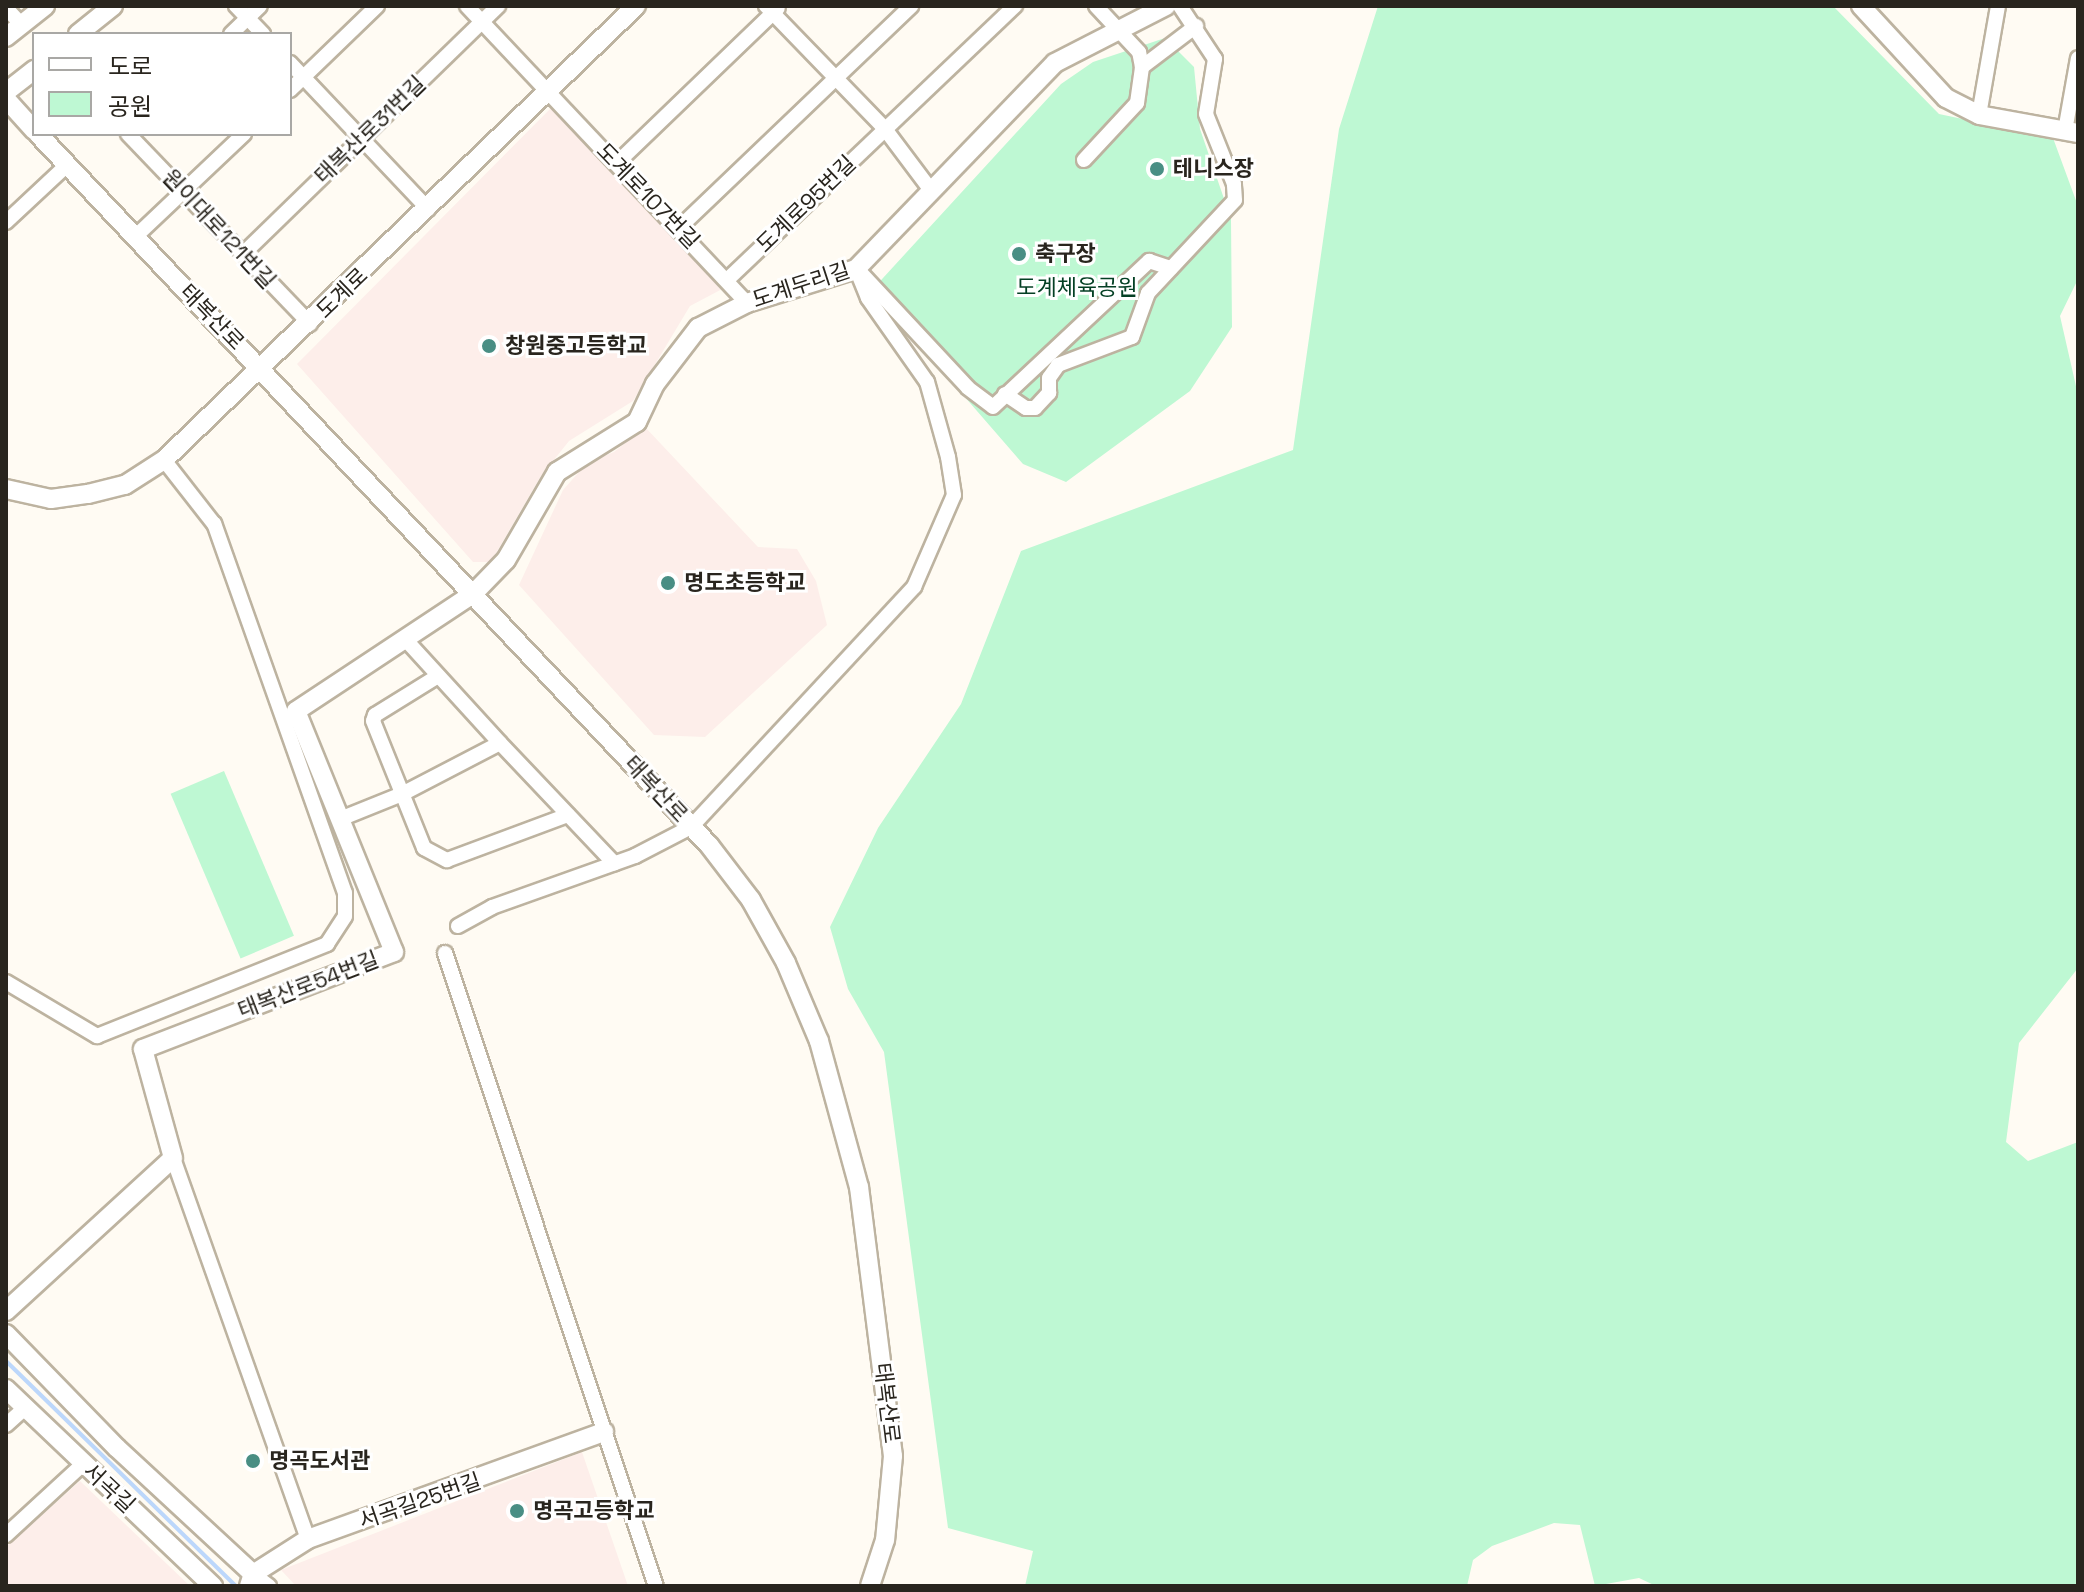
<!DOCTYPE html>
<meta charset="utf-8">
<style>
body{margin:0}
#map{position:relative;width:2084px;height:1592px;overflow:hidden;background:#fffbf3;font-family:"Space Grotesk","Noto Sans KR",sans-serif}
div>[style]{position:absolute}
.education>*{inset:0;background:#fdeeea}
.green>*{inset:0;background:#bef8d3;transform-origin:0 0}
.stream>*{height:4px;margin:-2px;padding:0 2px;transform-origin:2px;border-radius:2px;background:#bcd7fb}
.roads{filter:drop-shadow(2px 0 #bdb3a0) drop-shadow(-2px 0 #bdb3a0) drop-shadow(0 2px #bdb3a0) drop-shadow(0 -2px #bdb3a0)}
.minor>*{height:14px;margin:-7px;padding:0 7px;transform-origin:7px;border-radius:7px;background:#fff}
.tertiary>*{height:18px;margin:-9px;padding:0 9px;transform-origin:9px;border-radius:9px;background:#fff}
.dots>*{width:22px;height:22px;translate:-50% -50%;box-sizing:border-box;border:4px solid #fff;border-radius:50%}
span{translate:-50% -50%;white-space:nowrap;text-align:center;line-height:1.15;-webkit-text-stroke:6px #fff;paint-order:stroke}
.street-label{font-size:22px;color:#29251e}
.poi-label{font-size:22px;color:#29251e;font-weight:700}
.left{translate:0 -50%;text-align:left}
.park-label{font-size:22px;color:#044024}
.frame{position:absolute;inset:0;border:8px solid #29251e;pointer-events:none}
.legend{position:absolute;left:32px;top:32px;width:260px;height:104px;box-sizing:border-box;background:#fff;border:2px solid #a9a8a5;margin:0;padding:10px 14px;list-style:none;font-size:24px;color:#29251e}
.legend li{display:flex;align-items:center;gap:16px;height:40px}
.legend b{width:40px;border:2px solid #a9a8a5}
</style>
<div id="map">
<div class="education">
<div style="clip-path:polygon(552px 107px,726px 287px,690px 306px,633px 401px,569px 441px,541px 476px,491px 562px,473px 562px,297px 364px)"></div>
<div style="clip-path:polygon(645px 427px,758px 547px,797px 549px,816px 581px,827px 625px,705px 737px,654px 735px,519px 585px,563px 490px,587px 463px,614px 452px)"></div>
<div style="clip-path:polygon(582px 1452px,628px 1586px,296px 1586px,281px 1570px)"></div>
<div style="clip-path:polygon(80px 1481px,190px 1586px,6px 1586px,6px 1547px)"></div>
</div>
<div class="green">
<div style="clip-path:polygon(1378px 6px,1833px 6px,1939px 114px,2053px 138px,2078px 206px,2078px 279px,2060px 316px,2078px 395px,2078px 968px,2019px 1043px,2006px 1142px,2028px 1161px,2078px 1142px,2078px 1586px,1656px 1586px,1639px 1578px,1595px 1586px,1580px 1525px,1554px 1523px,1492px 1546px,1473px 1560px,1467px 1586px,1025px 1586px,1033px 1551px,948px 1528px,884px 1052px,848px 989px,830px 927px,878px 828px,961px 704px,1021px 551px,1293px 450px,1339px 129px)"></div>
<div style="clip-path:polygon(1165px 38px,1194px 67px,1200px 129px,1231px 219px,1232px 327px,1190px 391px,1066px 482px,1023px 464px,872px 290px,1061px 84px,1093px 62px)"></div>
<div style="left:224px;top:771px;width:179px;height:58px;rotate:67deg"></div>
</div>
<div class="stream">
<div style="left:6px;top:1361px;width:322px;rotate:44.4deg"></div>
</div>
<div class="roads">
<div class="minor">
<div style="left:236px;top:6px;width:39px;rotate:46deg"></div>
<div style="left:467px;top:6px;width:408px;rotate:46.7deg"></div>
<div style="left:766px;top:6px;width:171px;rotate:45.9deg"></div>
<div style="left:885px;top:129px;width:75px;rotate:53.1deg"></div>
<div style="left:6px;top:8px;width:22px;rotate:47deg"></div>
<div style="left:231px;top:34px;width:40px;rotate:-44deg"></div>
<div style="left:290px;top:63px;width:201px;rotate:46.6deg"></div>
<div style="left:1142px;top:67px;width:68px;rotate:-37.2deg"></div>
<div style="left:290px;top:90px;width:121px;rotate:-44deg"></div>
<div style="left:1979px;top:115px;width:111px;rotate:-80.1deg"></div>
<div style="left:2065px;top:131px;width:74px;rotate:-79.9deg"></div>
<div style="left:128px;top:134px;width:263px;rotate:46.2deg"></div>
<div style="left:1084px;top:160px;width:78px;rotate:-47.1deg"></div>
<div style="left:1137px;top:103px;width:36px;rotate:-82deg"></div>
<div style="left:1142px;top:67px;width:15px;rotate:-101deg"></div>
<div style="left:1139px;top:52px;width:63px;rotate:-133.1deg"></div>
<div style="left:617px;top:163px;width:223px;rotate:-43.9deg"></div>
<div style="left:6px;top:222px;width:83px;rotate:-43.1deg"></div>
<div style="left:680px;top:227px;width:320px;rotate:-43.7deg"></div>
<div style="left:135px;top:237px;width:150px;rotate:-43.4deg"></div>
<div style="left:243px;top:254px;width:356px;rotate:-44.2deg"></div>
<div style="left:860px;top:272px;width:158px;rotate:47deg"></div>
<div style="left:968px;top:388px;width:31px;rotate:37deg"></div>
<div style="left:993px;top:407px;width:214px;rotate:-43.1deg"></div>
<div style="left:1149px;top:261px;width:23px;rotate:18deg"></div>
<div style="left:727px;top:280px;width:398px;rotate:-43.6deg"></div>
<div style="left:1005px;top:394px;width:25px;rotate:34deg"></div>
<div style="left:1026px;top:408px;width:9px"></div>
<div style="left:1035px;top:408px;width:21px;rotate:-47deg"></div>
<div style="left:1049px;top:393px;width:15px;rotate:-90deg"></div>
<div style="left:1049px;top:378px;width:16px;rotate:-55deg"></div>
<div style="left:1058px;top:365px;width:79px;rotate:-20.7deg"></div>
<div style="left:1132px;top:337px;width:47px;rotate:-70deg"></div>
<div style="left:1148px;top:293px;width:127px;rotate:-46.9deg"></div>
<div style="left:1235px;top:200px;width:16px;rotate:-94deg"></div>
<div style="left:1234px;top:184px;width:75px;rotate:-111.8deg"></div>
<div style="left:1206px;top:114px;width:56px;rotate:-80.7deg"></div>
<div style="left:1215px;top:59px;width:64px;rotate:-123.4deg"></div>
<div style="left:438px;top:676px;width:74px;rotate:148.2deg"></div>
<div style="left:375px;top:715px;width:6px;rotate:108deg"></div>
<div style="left:373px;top:721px;width:137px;rotate:68.1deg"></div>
<div style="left:424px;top:848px;width:26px;rotate:28deg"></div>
<div style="left:447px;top:860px;width:129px;rotate:-20.4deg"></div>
<div style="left:500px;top:743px;width:166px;rotate:46.5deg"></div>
<div style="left:340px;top:819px;width:67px;rotate:-22deg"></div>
<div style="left:402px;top:794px;width:110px;rotate:-27.5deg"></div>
<div style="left:500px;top:743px;width:141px;rotate:-132.4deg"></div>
<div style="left:458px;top:926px;width:39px;rotate:-29deg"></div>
<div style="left:492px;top:907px;width:152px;rotate:-19.6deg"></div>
<div style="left:635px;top:856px;width:63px;rotate:-27.4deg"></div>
<div style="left:691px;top:827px;width:328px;rotate:-47.1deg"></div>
<div style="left:914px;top:587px;width:100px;rotate:-66.5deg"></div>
<div style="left:954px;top:495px;width:38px;rotate:-99deg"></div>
<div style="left:948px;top:457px;width:78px;rotate:-105.6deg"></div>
<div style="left:927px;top:382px;width:103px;rotate:-125.1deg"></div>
<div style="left:868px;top:298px;width:31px;rotate:-112deg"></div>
<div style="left:445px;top:953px;width:667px;rotate:71.57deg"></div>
<div style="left:6px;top:982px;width:106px;rotate:30.7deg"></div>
<div style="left:97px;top:1036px;width:248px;rotate:-21.8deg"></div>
<div style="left:327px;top:944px;width:33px;rotate:-57deg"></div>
<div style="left:345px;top:916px;width:23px;rotate:-90deg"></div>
<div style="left:345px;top:893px;width:392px;rotate:-109.5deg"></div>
<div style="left:214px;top:524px;width:81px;rotate:-128deg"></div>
<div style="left:173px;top:1158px;width:404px;rotate:70.5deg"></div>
<div style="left:6px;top:1425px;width:25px;rotate:-42deg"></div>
<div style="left:6px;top:1535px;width:105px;rotate:-42.7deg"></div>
<div style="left:253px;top:1574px;width:20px;rotate:37deg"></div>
</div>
<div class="tertiary">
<div style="left:1861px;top:6px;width:125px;rotate:47.3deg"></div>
<div style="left:1946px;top:98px;width:37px;rotate:27deg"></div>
<div style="left:1979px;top:115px;width:101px;rotate:10.3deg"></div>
<div style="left:78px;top:34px;width:45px;rotate:-38.7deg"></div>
<div style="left:6px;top:37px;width:50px;rotate:-38.5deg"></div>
<div style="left:6px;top:92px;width:36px;rotate:-38deg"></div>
<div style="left:6px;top:99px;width:42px;rotate:47.9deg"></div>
<div style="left:38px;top:134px;width:978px;rotate:46.66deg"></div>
<div style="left:709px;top:845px;width:69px;rotate:52.6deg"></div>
<div style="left:751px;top:900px;width:72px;rotate:60.9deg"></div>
<div style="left:786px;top:963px;width:85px;rotate:67.1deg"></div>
<div style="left:819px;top:1041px;width:151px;rotate:74.7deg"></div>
<div style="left:859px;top:1187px;width:271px;rotate:82.8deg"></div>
<div style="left:893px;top:1456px;width:84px;rotate:95.4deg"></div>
<div style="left:885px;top:1540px;width:48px;rotate:108.1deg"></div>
<div style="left:6px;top:489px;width:46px;rotate:12.5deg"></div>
<div style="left:51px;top:499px;width:37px;rotate:-8deg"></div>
<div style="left:88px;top:494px;width:38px;rotate:-14deg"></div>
<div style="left:125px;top:485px;width:46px;rotate:-32.7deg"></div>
<div style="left:164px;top:460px;width:655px;rotate:-43.89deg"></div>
<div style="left:6px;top:1311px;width:226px;rotate:-42.5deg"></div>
<div style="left:173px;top:1158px;width:113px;rotate:-105.4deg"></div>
<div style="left:143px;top:1049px;width:269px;rotate:-21.1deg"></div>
<div style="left:394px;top:952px;width:260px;rotate:-112.1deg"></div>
<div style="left:296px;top:711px;width:212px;rotate:-33.5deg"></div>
<div style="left:473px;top:594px;width:47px;rotate:-45.9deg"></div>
<div style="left:506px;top:560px;width:102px;rotate:-59.9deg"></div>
<div style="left:557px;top:472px;width:94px;rotate:-32deg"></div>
<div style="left:637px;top:422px;width:42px;rotate:-64.7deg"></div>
<div style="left:655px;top:384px;width:71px;rotate:-52.5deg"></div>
<div style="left:698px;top:328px;width:55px;rotate:-27deg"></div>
<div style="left:747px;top:303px;width:114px;rotate:-17.3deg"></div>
<div style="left:856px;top:269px;width:286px;rotate:-46deg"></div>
<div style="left:1055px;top:63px;width:125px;rotate:-27.2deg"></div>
<div style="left:6px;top:1334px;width:159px;rotate:45.8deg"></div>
<div style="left:117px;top:1448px;width:185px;rotate:42.8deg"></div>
<div style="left:6px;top:1389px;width:286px;rotate:43.6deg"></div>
<div style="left:249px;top:1586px;width:13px;rotate:-72deg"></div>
<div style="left:253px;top:1574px;width:65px;rotate:-32.5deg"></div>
<div style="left:308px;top:1539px;width:315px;rotate:-19.9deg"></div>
</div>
</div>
<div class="dots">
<div style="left:1157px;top:169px;background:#498e84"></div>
<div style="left:1019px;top:254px;background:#498e84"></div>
<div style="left:489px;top:346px;background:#498e84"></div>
<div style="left:668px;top:583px;background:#498e84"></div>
<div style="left:253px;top:1461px;background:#498e84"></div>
<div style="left:517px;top:1511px;background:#498e84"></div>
</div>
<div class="street-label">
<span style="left:370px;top:130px;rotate:-44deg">태복산로31번길</span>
<span style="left:648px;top:196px;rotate:46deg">도계로107번길</span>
<span style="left:806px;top:204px;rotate:-44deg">도계로95번길</span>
<span style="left:219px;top:229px;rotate:47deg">원이대로121번길</span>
<span style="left:801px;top:285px;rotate:-18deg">도계두리길</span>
<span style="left:342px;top:293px;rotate:-44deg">도계로</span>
<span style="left:212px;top:317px;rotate:46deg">태복산로</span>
<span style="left:656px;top:789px;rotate:47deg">태복산로</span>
<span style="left:308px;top:985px;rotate:-21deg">태복산로54번길</span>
<span style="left:887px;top:1403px;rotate:83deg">태복산로</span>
<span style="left:109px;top:1488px;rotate:43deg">서곡길</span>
<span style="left:420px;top:1501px;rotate:-19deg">서곡길25번길</span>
</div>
<div class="poi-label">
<span class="left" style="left:1173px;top:169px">테니스장</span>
<span class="left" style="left:1035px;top:254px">축구장</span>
<span class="left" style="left:505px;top:346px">창원중고등학교</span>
<span class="left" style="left:684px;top:583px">명도초등학교</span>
<span class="left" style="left:269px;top:1461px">명곡도서관</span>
<span class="left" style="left:533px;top:1511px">명곡고등학교</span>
</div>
<div class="park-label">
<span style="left:1077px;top:288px">도계체육공원</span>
</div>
<div class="frame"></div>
<ul class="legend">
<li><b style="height:10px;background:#fff"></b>도로</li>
<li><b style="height:22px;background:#bef8d3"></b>공원</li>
</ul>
</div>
